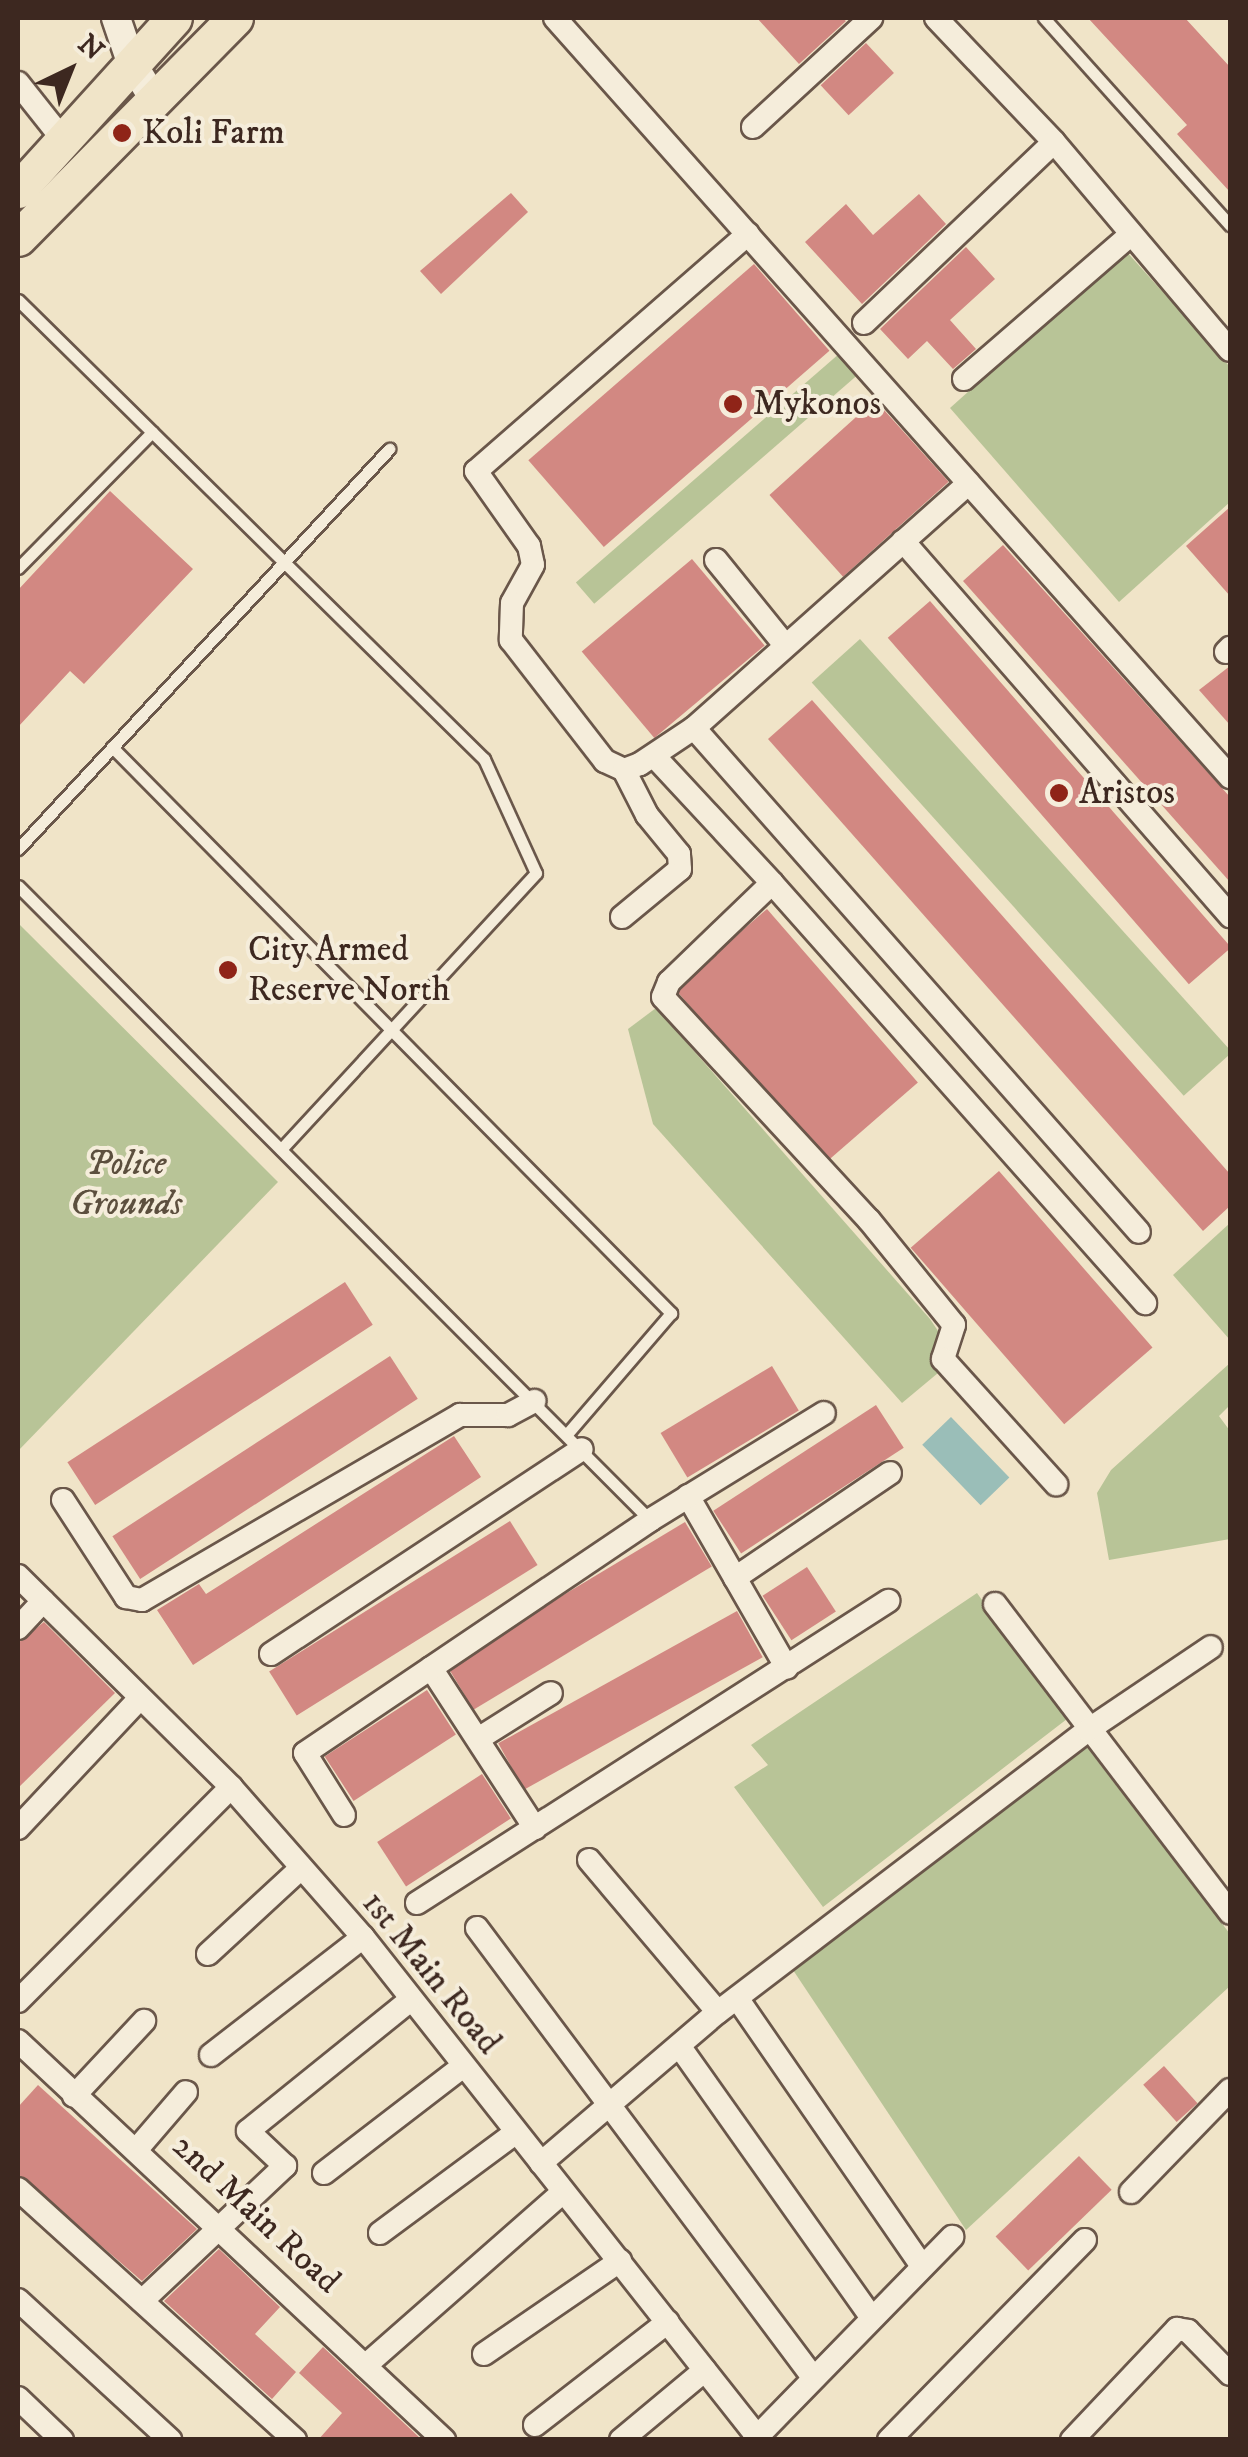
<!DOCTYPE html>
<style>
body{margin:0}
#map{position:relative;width:1248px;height:2457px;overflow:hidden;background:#f0e4c8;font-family:"IM FELL DW Pica",serif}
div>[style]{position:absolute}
.green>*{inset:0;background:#b8c497;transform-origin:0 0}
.water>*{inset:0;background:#9abeb8;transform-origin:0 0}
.building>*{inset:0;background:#d28882;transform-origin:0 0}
.roads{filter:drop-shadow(2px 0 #6a574a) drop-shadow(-2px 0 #6a574a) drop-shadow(0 2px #6a574a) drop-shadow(0 -2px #6a574a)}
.service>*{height:11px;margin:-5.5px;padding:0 5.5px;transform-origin:5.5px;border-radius:5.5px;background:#f5eddb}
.minor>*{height:22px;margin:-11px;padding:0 11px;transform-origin:11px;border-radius:11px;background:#f5eddb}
.tertiary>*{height:28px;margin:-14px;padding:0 14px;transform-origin:14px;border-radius:14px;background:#f5eddb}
.primary>*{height:35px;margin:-17.5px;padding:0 17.5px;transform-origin:17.5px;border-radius:17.5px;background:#f0e4c8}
.dots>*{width:28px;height:28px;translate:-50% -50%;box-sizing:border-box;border:5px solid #f5eddb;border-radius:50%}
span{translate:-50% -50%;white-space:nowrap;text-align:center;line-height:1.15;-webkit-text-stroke:8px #f5eddb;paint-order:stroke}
.poi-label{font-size:35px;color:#3d2820}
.left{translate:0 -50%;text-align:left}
.park-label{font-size:35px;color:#5c4f3e;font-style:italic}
.street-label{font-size:35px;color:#3d2820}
.frame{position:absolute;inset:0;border:20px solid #3d2820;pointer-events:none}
.north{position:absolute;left:20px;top:20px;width:100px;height:100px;-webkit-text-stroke:8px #f5eddb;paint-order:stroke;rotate:43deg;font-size:28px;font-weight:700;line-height:40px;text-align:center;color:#3d2820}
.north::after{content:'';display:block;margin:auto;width:35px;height:45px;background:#3d2820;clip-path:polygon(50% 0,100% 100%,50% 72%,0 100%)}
</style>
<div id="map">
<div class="green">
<div style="clip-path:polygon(1126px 251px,1230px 367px,1230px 502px,1119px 602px,950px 408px)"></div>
<div style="left:840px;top:353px;width:28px;height:350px;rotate:49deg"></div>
<div style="left:860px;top:639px;width:556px;height:65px;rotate:48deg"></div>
<div style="clip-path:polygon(18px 923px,278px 1182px,18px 1451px)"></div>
<div style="clip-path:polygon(656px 1008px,930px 1319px,956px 1358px,902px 1403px,653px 1124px,628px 1029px)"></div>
<div style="clip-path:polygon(1230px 1223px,1230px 1340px,1173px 1275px)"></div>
<div style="clip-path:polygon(1230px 1363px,1230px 1405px,1219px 1416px,1230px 1431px,1230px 1539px,1109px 1560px,1097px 1493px,1111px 1470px)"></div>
<div style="clip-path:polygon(977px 1593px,1067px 1719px,823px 1907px,734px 1787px,768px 1765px,751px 1745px)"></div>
<div style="clip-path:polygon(1086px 1746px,1230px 1934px,1230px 1986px,966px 2230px,793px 1970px)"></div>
</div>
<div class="water">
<div style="left:951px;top:1417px;width:84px;height:40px;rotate:46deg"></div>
</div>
<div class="building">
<div style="clip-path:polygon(757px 18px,842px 18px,846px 21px,799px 64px)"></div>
<div style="clip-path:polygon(1088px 18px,1185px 18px,1230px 67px,1230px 192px,1177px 134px,1187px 125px)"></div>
<div style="left:866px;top:43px;width:41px;height:62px;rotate:47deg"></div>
<div style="clip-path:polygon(511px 193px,528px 212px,441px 294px,420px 271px)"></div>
<div style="clip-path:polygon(919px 194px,946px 224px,862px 304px,805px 242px,846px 204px,873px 235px)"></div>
<div style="clip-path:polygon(966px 247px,995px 279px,950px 320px,976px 349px,953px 369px,927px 341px,908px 359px,880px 329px)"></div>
<div style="left:754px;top:264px;width:115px;height:299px;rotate:49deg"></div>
<div style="left:875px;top:400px;width:110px;height:142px;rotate:48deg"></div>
<div style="clip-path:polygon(110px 491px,193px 569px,84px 684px,70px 671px,18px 727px,18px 590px)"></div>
<div style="clip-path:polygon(1230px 507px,1230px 596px,1186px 546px)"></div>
<div style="clip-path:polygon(1003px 545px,1230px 797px,1230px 882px,963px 581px)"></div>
<div style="left:692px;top:559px;width:113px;height:144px;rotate:50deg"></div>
<div style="left:930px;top:601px;width:459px;height:56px;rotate:49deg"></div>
<div style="clip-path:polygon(1230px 666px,1230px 725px,1199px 690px)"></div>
<div style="clip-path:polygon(812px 700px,1230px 1174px,1230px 1206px,1203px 1231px,768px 739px)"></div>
<div style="left:767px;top:909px;width:230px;height:122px;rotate:49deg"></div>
<div style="left:999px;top:1171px;width:234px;height:117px;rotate:49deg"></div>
<div style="left:345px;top:1282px;width:51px;height:331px;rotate:57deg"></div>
<div style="left:390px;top:1356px;width:51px;height:331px;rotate:57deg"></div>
<div style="left:772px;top:1366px;width:52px;height:130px;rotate:59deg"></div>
<div style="left:876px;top:1405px;width:51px;height:194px;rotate:57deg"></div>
<div style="clip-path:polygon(454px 1436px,481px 1477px,193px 1665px,157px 1610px,199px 1584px,206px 1594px)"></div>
<div style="left:510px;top:1521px;width:52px;height:284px;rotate:58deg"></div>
<div style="left:685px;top:1522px;width:52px;height:278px;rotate:59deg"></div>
<div style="left:807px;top:1567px;width:53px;height:53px;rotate:57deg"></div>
<div style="left:737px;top:1611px;width:53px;height:273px;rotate:61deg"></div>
<div style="clip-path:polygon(44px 1622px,115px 1693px,18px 1788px,18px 1643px)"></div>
<div style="left:427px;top:1690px;width:53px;height:122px;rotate:57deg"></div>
<div style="left:482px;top:1774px;width:53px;height:125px;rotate:57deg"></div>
<div style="left:1164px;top:2066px;width:50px;height:28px;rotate:48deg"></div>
<div style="clip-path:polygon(38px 2085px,197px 2229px,142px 2281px,18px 2174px,18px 2107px)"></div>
<div style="left:1079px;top:2156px;width:47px;height:116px;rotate:46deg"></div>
<div style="clip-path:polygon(219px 2249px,280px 2307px,255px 2334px,296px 2372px,272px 2399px,164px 2301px)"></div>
<div style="clip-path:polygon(323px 2347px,422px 2440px,318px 2440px,342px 2413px,299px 2373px)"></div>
</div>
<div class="roads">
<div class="service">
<div style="left:1044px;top:18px;width:278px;rotate:48.1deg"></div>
<div style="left:18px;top:300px;width:654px;rotate:44.57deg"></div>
<div style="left:484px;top:759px;width:125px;rotate:65.5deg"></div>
<div style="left:536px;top:873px;width:376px;rotate:132.7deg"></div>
<div style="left:18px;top:568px;width:191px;rotate:-45.4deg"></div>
<div style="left:112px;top:747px;width:796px;rotate:45.36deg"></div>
<div style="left:671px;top:1313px;width:160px;rotate:130.7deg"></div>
<div style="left:18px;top:849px;width:546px;rotate:-47.15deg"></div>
<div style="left:18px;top:886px;width:895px;rotate:45.09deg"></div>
</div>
<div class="minor">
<div style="left:555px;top:18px;width:1016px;rotate:48.35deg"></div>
<div style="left:936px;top:18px;width:171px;rotate:46.4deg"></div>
<div style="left:1054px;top:142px;width:272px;rotate:49.8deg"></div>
<div style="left:18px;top:83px;width:75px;rotate:51.5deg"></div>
<div style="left:753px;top:127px;width:161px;rotate:-42.7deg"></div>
<div style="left:748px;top:234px;width:361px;rotate:138.9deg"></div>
<div style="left:476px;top:471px;width:92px;rotate:54.8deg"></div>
<div style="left:529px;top:546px;width:19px;rotate:78deg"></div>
<div style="left:533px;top:565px;width:43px;rotate:118.9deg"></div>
<div style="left:512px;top:603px;width:37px;rotate:92deg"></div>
<div style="left:511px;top:640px;width:153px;rotate:52.2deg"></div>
<div style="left:605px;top:761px;width:21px;rotate:25deg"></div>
<div style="left:624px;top:770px;width:17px;rotate:-21deg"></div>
<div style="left:640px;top:764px;width:65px;rotate:-33.7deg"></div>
<div style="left:694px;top:728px;width:368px;rotate:-41.7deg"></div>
<div style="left:864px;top:323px;width:262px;rotate:-43.6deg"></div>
<div style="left:964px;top:379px;width:218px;rotate:-40.9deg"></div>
<div style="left:903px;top:541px;width:498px;rotate:48.9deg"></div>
<div style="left:716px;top:560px;width:108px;rotate:51deg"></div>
<div style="left:1226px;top:652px;width:6px;rotate:-45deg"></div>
<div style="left:694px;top:728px;width:672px;rotate:48.56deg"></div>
<div style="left:655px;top:757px;width:172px;rotate:47.1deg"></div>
<div style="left:772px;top:883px;width:143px;rotate:136.1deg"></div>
<div style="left:669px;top:982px;width:16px;rotate:112deg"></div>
<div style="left:663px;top:997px;width:304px;rotate:47.3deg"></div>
<div style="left:869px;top:1220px;width:135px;rotate:51deg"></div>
<div style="left:954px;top:1325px;width:36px;rotate:108deg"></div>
<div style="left:943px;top:1359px;width:169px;rotate:47.9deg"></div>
<div style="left:772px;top:883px;width:562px;rotate:48.39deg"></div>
<div style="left:622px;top:917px;width:75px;rotate:-39.6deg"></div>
<div style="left:680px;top:869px;width:15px;rotate:-94deg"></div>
<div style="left:679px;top:854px;width:50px;rotate:-129.4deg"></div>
<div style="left:647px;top:815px;width:51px;rotate:-117.1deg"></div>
<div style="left:688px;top:1496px;width:198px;rotate:60.1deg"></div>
<div style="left:63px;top:1500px;width:116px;rotate:57deg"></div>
<div style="left:126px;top:1597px;width:16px;rotate:11deg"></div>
<div style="left:142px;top:1600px;width:368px;rotate:-30.2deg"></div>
<div style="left:460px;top:1415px;width:48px"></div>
<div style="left:508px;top:1415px;width:30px;rotate:-28deg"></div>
<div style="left:18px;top:1576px;width:300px;rotate:44.7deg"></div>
<div style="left:231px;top:1787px;width:200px;rotate:48.7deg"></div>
<div style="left:363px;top:1937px;width:641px;rotate:51.72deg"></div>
<div style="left:735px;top:1578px;width:187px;rotate:-34.1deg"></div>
<div style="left:995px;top:1604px;width:388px;rotate:52.7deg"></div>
<div style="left:18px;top:1628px;width:37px;rotate:-47deg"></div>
<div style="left:271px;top:1654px;width:372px;rotate:-33.4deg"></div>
<div style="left:431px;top:1668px;width:191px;rotate:57deg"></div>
<div style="left:478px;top:1739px;width:86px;rotate:-32.2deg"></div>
<div style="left:344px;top:1815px;width:73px;rotate:-122.2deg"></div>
<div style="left:305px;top:1753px;width:416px;rotate:-34deg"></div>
<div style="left:650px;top:1520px;width:204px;rotate:-31.6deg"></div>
<div style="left:18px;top:1828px;width:178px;rotate:-46.8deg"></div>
<div style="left:589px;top:1860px;width:199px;rotate:49.7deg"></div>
<div style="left:417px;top:1903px;width:560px;rotate:-32.67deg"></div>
<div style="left:477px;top:1928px;width:559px;rotate:53.21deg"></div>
<div style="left:208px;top:1954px;width:122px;rotate:-42.7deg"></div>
<div style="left:737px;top:1998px;width:322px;rotate:55.4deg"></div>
<div style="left:18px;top:2001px;width:302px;rotate:-45.1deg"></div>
<div style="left:18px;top:2041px;width:584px;rotate:43.13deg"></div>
<div style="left:680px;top:2047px;width:329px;rotate:54.7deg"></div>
<div style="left:211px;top:2055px;width:192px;rotate:-37.8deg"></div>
<div style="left:74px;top:2096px;width:103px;rotate:-47deg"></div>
<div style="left:137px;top:2149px;width:75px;rotate:-49.3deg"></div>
<div style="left:541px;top:2163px;width:233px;rotate:-40.5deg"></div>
<div style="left:718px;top:2012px;width:465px;rotate:-37.3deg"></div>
<div style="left:1088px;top:1730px;width:148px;rotate:-34deg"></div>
<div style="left:324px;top:2173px;width:174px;rotate:-37.5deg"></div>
<div style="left:18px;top:2189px;width:374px;rotate:42.2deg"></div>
<div style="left:1131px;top:2192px;width:142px;rotate:-45.9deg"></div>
<div style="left:380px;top:2233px;width:167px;rotate:-36.5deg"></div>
<div style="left:18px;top:2300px;width:207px;rotate:42.6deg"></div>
<div style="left:142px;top:2301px;width:197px;rotate:-43.4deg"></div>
<div style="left:285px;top:2166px;width:51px;rotate:-136.6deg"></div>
<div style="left:248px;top:2131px;width:207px;rotate:-38.9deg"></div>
<div style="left:484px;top:2354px;width:165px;rotate:-34.4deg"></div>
<div style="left:365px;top:2366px;width:264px;rotate:-41.3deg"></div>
<div style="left:18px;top:2398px;width:61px;rotate:43.7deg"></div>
<div style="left:535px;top:2425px;width:168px;rotate:-37.8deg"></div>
<div style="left:621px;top:2440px;width:109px;rotate:-39.8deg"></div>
<div style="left:754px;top:2440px;width:284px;rotate:-45.7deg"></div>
<div style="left:889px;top:2440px;width:280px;rotate:-45.6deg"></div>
<div style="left:1072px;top:2440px;width:153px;rotate:-46.6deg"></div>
<div style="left:1177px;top:2329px;width:11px;rotate:10deg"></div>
<div style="left:1188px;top:2331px;width:60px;rotate:45.7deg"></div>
</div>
<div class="tertiary">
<div style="left:116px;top:18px;width:46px;rotate:71.2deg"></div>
<div style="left:131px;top:62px;width:44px;rotate:58.1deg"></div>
</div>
<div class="primary">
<div style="left:18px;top:190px;width:232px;rotate:-47.8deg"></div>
<div style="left:18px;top:238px;width:309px;rotate:-45.4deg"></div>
</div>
</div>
<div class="dots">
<div style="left:122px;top:133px;background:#8f2418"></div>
<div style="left:733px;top:404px;background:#8f2418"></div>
<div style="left:1059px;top:793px;background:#8f2418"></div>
<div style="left:228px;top:970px;background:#8f2418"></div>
</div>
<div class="poi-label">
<span class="left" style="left:142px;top:133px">Koli Farm</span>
<span class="left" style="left:753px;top:404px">Mykonos</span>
<span class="left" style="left:1079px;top:793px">Aristos</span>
<span class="left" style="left:248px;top:970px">City Armed<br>Reserve North</span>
</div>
<div class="park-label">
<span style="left:126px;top:1184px">Police<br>Grounds</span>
</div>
<div class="street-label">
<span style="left:431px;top:1973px;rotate:51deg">1st Main Road</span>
<span style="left:256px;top:2214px;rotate:43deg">2nd Main Road</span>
</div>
<div class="frame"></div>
<div class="north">N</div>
</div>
